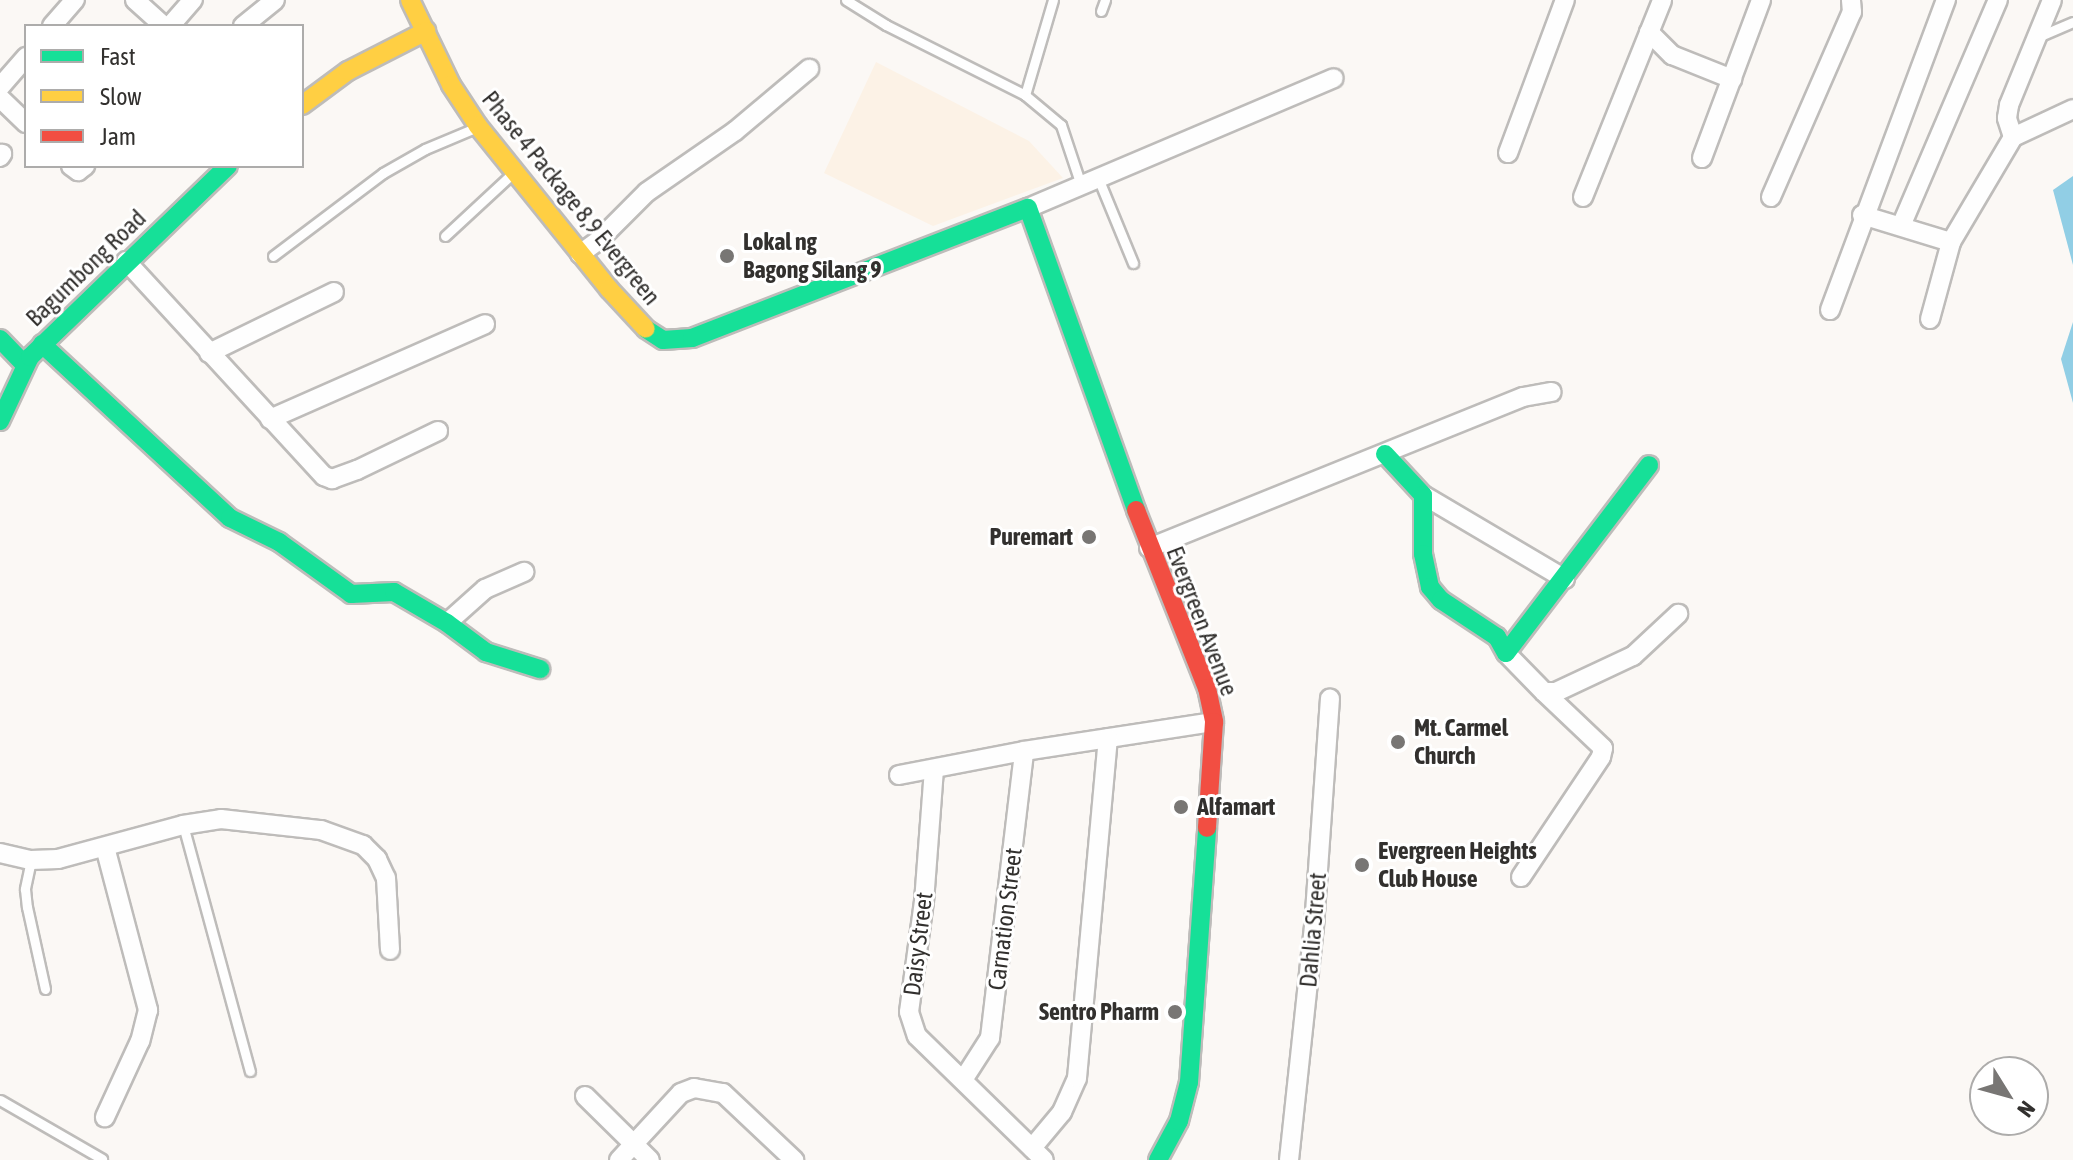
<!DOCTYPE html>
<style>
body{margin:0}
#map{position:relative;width:2073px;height:1160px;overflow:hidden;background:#fbf8f5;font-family:"Asap Condensed",sans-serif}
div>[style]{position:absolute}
.commercial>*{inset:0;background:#fcf2e6}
.water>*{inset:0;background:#91cee5}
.roads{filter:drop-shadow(2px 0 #bebcba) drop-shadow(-2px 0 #bebcba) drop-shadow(0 2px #bebcba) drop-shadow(0 -2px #bebcba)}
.lane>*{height:9px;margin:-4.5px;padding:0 4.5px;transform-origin:4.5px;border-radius:4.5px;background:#fefefe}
.street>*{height:18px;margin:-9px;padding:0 9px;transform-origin:9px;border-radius:9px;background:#fefefe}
.fast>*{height:18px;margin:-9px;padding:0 9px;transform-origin:9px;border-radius:9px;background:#16e098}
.slow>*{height:18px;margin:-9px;padding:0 9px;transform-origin:9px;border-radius:9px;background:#ffcf43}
.jam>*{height:18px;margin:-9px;padding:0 9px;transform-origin:9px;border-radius:9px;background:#f24e42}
.dots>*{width:22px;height:22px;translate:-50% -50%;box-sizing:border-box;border:4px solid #fff;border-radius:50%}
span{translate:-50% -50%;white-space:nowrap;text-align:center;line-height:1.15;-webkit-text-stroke:6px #fff;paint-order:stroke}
.street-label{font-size:24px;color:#32302e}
.poi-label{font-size:24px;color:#32302e;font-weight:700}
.left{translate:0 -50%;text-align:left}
.right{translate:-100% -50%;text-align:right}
.legend{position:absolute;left:24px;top:24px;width:280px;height:144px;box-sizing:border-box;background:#fff;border:2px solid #adacab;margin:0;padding:10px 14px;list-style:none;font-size:24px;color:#32302e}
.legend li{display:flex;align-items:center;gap:16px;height:40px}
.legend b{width:40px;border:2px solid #adacab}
.north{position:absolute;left:1969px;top:1056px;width:80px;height:80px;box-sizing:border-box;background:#fff;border:2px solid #adacab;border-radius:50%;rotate:127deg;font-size:22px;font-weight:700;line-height:32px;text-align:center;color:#32302e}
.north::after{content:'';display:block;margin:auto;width:28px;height:36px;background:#787674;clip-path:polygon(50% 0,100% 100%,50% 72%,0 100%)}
</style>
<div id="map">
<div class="commercial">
<div style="clip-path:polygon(876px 62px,1029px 141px,1063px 178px,933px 226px,824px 173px)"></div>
</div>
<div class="water">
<div style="clip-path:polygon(2073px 176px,2073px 265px,2053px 190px)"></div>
<div style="clip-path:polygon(2073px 322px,2073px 403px,2061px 359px)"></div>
</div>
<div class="roads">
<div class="lane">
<div style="left:846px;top:0;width:47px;rotate:32deg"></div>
<div style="left:886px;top:25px;width:156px;rotate:26.7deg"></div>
<div style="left:1025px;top:95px;width:47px;rotate:39.8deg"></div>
<div style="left:1061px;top:125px;width:63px;rotate:71.6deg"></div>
<div style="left:1101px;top:11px;width:12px;rotate:-70deg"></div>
<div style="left:2040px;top:36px;width:36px;rotate:-23deg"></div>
<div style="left:1025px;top:95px;width:99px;rotate:-73.6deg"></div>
<div style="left:1098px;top:178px;width:92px;rotate:67.6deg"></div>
<div style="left:445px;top:236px;width:91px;rotate:-42.8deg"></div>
<div style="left:273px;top:256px;width:138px;rotate:-37deg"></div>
<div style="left:383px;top:173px;width:48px;rotate:-29.7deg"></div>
<div style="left:425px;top:149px;width:54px;rotate:-22.8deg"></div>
<div style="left:183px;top:825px;width:255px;rotate:74.8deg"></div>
<div style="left:31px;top:860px;width:30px;rotate:102deg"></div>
<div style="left:25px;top:889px;width:18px;rotate:84deg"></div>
<div style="left:27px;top:907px;width:84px;rotate:77.6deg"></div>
<div style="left:0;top:1100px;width:118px;rotate:30deg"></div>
</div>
<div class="street">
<div style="left:135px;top:0;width:39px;rotate:42deg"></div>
<div style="left:52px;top:26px;width:35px;rotate:-49deg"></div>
<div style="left:170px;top:26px;width:35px;rotate:-49deg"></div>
<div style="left:243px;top:26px;width:41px;rotate:-39.1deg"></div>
<div style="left:1649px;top:32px;width:33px;rotate:45deg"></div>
<div style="left:1672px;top:55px;width:65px;rotate:21.8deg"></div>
<div style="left:0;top:87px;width:40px;rotate:-49deg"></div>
<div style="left:0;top:98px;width:36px;rotate:44deg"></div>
<div style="left:2013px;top:137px;width:20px;rotate:-108deg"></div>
<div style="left:2007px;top:118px;width:13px;rotate:-81deg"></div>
<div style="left:2009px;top:105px;width:113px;rotate:-67.7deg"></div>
<div style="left:1508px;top:153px;width:163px;rotate:-69.6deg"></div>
<div style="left:0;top:157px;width:4px;rotate:-56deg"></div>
<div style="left:1702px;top:158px;width:169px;rotate:-69.5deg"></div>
<div style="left:71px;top:166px;width:9px;rotate:36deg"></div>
<div style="left:78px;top:171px;width:9px;rotate:-36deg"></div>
<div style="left:1583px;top:197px;width:212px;rotate:-68.1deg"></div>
<div style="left:1771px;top:197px;width:202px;rotate:-66.4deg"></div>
<div style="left:1852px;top:12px;width:12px;rotate:-95deg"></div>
<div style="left:1028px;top:208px;width:332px;rotate:-23deg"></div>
<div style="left:1862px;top:215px;width:93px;rotate:16.9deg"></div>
<div style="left:1901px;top:226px;width:246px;rotate:-66.8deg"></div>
<div style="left:580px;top:254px;width:22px;rotate:-36deg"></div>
<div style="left:598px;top:241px;width:69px;rotate:-45deg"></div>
<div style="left:647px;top:192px;width:107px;rotate:-34.7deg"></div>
<div style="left:735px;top:131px;width:97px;rotate:-40deg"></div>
<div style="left:126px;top:261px;width:292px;rotate:47.4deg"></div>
<div style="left:324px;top:476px;width:9px;rotate:21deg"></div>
<div style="left:332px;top:479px;width:27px;rotate:-20deg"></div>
<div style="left:357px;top:470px;width:90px;rotate:-25.7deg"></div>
<div style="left:1830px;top:310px;width:331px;rotate:-69.5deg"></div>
<div style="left:1930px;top:319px;width:80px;rotate:-74.7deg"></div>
<div style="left:1951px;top:242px;width:122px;rotate:-59.4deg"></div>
<div style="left:2013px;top:137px;width:66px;rotate:-25deg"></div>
<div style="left:209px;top:353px;width:139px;rotate:-26deg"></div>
<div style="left:270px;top:419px;width:235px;rotate:-23.8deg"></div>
<div style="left:1423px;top:495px;width:165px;rotate:30.6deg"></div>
<div style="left:1149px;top:548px;width:403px;rotate:-22deg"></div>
<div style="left:1523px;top:397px;width:29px;rotate:-10deg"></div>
<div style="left:447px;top:623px;width:51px;rotate:-41.8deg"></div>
<div style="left:485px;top:589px;width:43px;rotate:-23.6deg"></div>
<div style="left:1506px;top:653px;width:54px;rotate:45.7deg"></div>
<div style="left:1544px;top:692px;width:12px"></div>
<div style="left:1556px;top:692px;width:85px;rotate:-25.1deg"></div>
<div style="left:1633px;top:656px;width:62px;rotate:-43deg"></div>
<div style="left:934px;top:769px;width:132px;rotate:94.3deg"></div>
<div style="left:924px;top:901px;width:112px;rotate:97.7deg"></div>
<div style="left:909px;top:1012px;width:25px;rotate:72deg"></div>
<div style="left:917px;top:1036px;width:177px;rotate:44.3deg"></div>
<div style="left:899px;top:775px;width:127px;rotate:-10.9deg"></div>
<div style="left:1024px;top:751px;width:192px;rotate:-8.7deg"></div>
<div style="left:105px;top:847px;width:169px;rotate:75.2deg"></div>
<div style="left:148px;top:1010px;width:32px;rotate:104deg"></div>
<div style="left:140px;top:1041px;width:84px;rotate:114.7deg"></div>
<div style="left:0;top:853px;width:32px;rotate:13deg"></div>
<div style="left:31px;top:860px;width:27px;rotate:-2deg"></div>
<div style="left:58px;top:859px;width:130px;rotate:-15.2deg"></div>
<div style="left:183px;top:825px;width:38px;rotate:-9deg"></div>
<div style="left:221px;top:819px;width:101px;rotate:6.3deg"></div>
<div style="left:321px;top:830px;width:45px;rotate:19.7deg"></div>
<div style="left:363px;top:845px;width:20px;rotate:45deg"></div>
<div style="left:377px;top:859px;width:21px;rotate:65deg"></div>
<div style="left:386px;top:878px;width:72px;rotate:86.8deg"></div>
<div style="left:1521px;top:877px;width:144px;rotate:-56.3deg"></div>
<div style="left:1601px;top:757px;width:9px;rotate:-77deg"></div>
<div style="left:1603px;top:748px;width:81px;rotate:-136.5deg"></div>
<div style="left:963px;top:1080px;width:50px;rotate:-57.3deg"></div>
<div style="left:990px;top:1038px;width:289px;rotate:-83.2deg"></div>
<div style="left:585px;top:1096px;width:91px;rotate:44.6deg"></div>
<div style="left:1032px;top:1148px;width:47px;rotate:-50.2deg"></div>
<div style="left:1062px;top:1112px;width:37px;rotate:-66deg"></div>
<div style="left:1077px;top:1078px;width:341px;rotate:-84.8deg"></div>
<div style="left:619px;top:1160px;width:91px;rotate:-47.2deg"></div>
<div style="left:681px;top:1093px;width:14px;rotate:-21deg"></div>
<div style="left:694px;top:1088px;width:29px;rotate:10deg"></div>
<div style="left:723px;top:1093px;width:98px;rotate:43.3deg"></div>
<div style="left:1289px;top:1160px;width:234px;rotate:-83.9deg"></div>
<div style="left:1314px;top:927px;width:229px;rotate:-86deg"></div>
</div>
<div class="fast">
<div style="left:646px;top:329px;width:20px;rotate:33deg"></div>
<div style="left:663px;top:340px;width:29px;rotate:-4deg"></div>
<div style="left:692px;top:338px;width:360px;rotate:-21.2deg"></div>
<div style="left:1028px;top:208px;width:321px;rotate:70.3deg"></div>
<div style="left:0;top:339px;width:35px;rotate:46deg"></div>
<div style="left:42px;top:344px;width:256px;rotate:42.8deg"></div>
<div style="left:230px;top:518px;width:55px;rotate:26.1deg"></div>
<div style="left:279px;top:542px;width:89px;rotate:35.8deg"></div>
<div style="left:351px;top:594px;width:43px;rotate:-2.7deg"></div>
<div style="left:394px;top:592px;width:61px;rotate:30.3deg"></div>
<div style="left:447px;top:623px;width:49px;rotate:36.6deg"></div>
<div style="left:486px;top:652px;width:57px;rotate:17.5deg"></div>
<div style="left:0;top:421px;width:71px;rotate:-64.9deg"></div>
<div style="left:30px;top:357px;width:275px;rotate:-44deg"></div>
<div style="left:1385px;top:454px;width:56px;rotate:47.2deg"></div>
<div style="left:1423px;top:495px;width:59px;rotate:90deg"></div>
<div style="left:1423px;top:554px;width:34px;rotate:78deg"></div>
<div style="left:1430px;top:587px;width:17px;rotate:50deg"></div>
<div style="left:1441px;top:600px;width:67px;rotate:33.5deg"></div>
<div style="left:1497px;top:637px;width:18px;rotate:61deg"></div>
<div style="left:1506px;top:653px;width:236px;rotate:-52.7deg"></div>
<div style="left:1158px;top:1160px;width:44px;rotate:-61.7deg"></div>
<div style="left:1179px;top:1121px;width:40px;rotate:-75.6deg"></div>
<div style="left:1189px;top:1082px;width:255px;rotate:-85.9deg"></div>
</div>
<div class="slow">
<div style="left:410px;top:0;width:94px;rotate:64.2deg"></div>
<div style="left:451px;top:85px;width:49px;rotate:56.6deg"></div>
<div style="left:478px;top:126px;width:209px;rotate:51.2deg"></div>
<div style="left:609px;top:289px;width:54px;rotate:47.2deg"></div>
<div style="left:302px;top:105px;width:57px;rotate:-36.5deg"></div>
<div style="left:348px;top:71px;width:88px;rotate:-27.1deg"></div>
</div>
<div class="jam">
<div style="left:1136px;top:510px;width:192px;rotate:68.3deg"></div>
<div style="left:1207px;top:688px;width:35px;rotate:78deg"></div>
<div style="left:1214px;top:722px;width:106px;rotate:93.8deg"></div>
</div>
</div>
<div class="dots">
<div style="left:727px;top:256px;background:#787674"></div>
<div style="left:1089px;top:537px;background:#787674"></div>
<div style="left:1398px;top:742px;background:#787674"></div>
<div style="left:1181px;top:807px;background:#787674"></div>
<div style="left:1362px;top:865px;background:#787674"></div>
<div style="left:1175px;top:1012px;background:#787674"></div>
</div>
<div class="street-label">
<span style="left:571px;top:198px;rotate:51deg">Phase 4 Package 8,9 Evergreen</span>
<span style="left:86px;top:268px;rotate:-44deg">Bagumbong Road</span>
<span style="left:1202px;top:621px;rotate:69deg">Evergreen Avenue</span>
<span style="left:1005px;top:919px;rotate:-83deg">Carnation Street</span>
<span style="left:1313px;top:930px;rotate:-85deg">Dahlia Street</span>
<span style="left:918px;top:944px;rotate:-83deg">Daisy Street</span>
</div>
<div class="poi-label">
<span class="left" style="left:743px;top:256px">Lokal ng<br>Bagong Silang 9</span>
<span class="right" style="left:1073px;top:537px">Puremart</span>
<span class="left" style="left:1414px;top:742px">Mt. Carmel<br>Church</span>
<span class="left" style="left:1197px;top:807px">Alfamart</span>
<span class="left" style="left:1378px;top:865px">Evergreen Heights<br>Club House</span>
<span class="right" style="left:1159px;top:1012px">Sentro Pharm</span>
</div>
<ul class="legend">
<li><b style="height:10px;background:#16e098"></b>Fast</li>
<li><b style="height:10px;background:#ffcf43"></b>Slow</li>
<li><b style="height:10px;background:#f24e42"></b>Jam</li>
</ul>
<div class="north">N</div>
</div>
